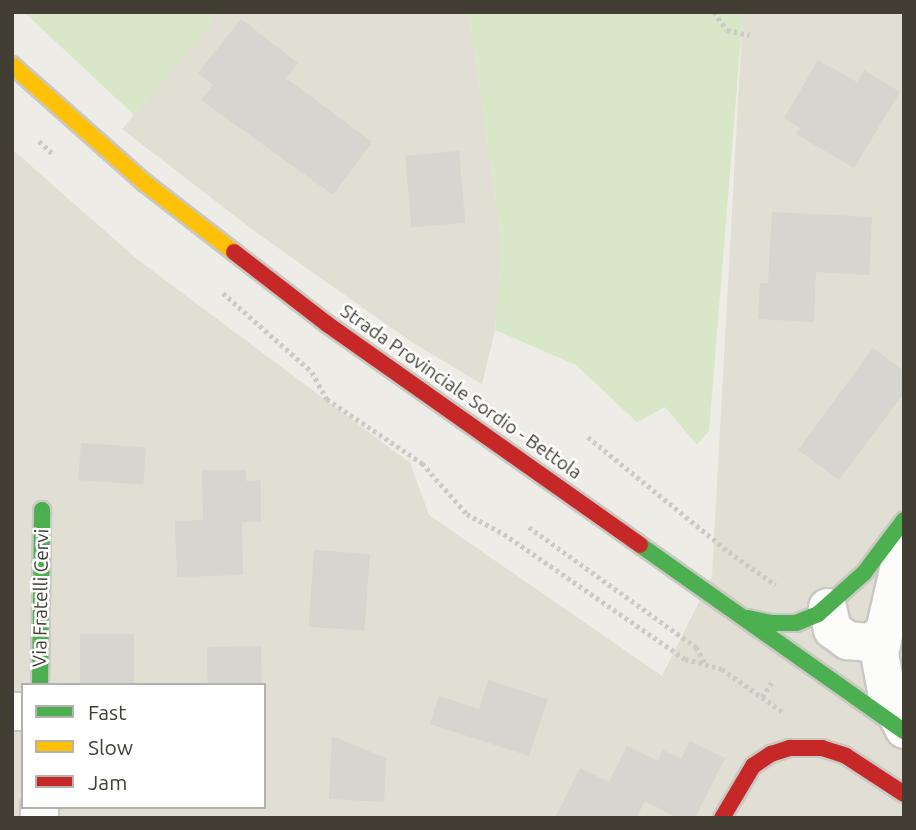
<!DOCTYPE html>
<style>
body{margin:0}
#map{position:relative;width:916px;height:830px;overflow:hidden;background:#edece6;font-family:Ubuntu,sans-serif}
div>[style]{position:absolute}
.residential>*{inset:0;background:#e1ded3}
.green>*{inset:0;background:#d7e7c7}
.building>*{inset:0;background:#d6d5cf;transform-origin:0 0}
.path>*{height:4.5px;margin-top:-2.25px;transform-origin:0;background:repeating-linear-gradient(90deg,#cbcac6 0 3.5px,transparent 0 7px)}
.roads{filter:drop-shadow(2px 0 #c9c8c2) drop-shadow(-2px 0 #c9c8c2) drop-shadow(0 2px #c9c8c2) drop-shadow(0 -2px #c9c8c2)}
.street>*{height:37px;margin:-18.5px;padding:0 18.5px;transform-origin:18.5px;border-radius:18.5px;background:#fcfcfb}
.fast>*{height:16px;margin:-8px;padding:0 8px;transform-origin:8px;border-radius:8px;background:#4caf50}
.slow>*{height:16px;margin:-8px;padding:0 8px;transform-origin:8px;border-radius:8px;background:#ffc107}
.jam>*{height:16px;margin:-8px;padding:0 8px;transform-origin:8px;border-radius:8px;background:#c62828}
span{translate:-50% -50%;white-space:nowrap;text-align:center;line-height:1.15;-webkit-text-stroke:5px #fff;paint-order:stroke}
.street-label{font-size:19px;color:#423e34}
.frame{position:absolute;inset:0;border:14px solid #423e34;pointer-events:none}
.legend{position:absolute;left:21px;top:683px;width:245px;height:126px;box-sizing:border-box;background:#fff;border:2px solid #b3b2ae;margin:0;padding:9px 12px;list-style:none;font-size:21px;color:#423e34}
.legend li{display:flex;align-items:center;gap:14px;height:35px}
.legend b{width:35px;border:2px solid #b3b2ae}
</style>
<div id="map">
<div class="residential">
<div style="clip-path:polygon(212px 12px,469px 12px,502px 245px,495px 330px,482px 384px,410px 341px,257px 233px,122px 129px,212px 23px)"></div>
<div style="clip-path:polygon(evenodd,743px 12px,904px 12px,904px 818px,12px 818px,12px 149px,138px 260px,410px 463px,429px 515px,662px 676px,712px 576px,743px 12px,23px 685px,264px 685px,264px 807px,23px 807px,23px 685px)"></div>
</div>
<div class="green">
<div style="clip-path:polygon(24px 12px,212px 12px,212px 23px,134px 115px)"></div>
<div style="clip-path:polygon(469px 12px,743px 12px,709px 431px,697px 445px,665px 407px,637px 422px,576px 365px,495px 330px,502px 245px)"></div>
</div>
<div class="building">
<div style="clip-path:polygon(241px 19px,298px 63px,286px 78px,372px 142px,333px 195px,201px 100px,213px 85px,198px 73px)"></div>
<div style="clip-path:polygon(818px 60px,857px 82px,864px 70px,900px 92px,854px 168px,796px 134px,800px 128px,784px 118px)"></div>
<div style="left:459px;top:151px;width:72px;height:54px;rotate:85deg"></div>
<div style="clip-path:polygon(772px 212px,872px 217px,869px 275px,816px 272px,814px 322px,758px 319px,760px 283px,768px 283px)"></div>
<div style="clip-path:polygon(873px 348px,904px 371px,904px 393px,839px 480px,798px 450px)"></div>
<div style="left:81px;top:443px;width:65px;height:37px;rotate:4deg"></div>
<div style="clip-path:polygon(202px 470px,246px 470px,246px 481px,261px 480px,261px 522px,242px 522px,243px 575px,177px 577px,175px 521px,203px 520px)"></div>
<div style="left:314px;top:550px;width:56px;height:77px;rotate:4deg"></div>
<div style="left:80px;top:634px;width:54px;height:51px"></div>
<div style="left:261px;top:646px;width:39px;height:54px;rotate:89deg"></div>
<div style="clip-path:polygon(488px 680px,548px 699px,529px 756px,430px 724px,439px 696px,479px 709px)"></div>
<div style="clip-path:polygon(332px 736px,386px 758px,384px 802px,329px 799px)"></div>
<div style="clip-path:polygon(690px 741px,725px 758px,695px 818px,678px 818px,645px 801px,636px 818px,555px 818px,580px 768px,609px 782px,627px 746px,658px 761px,663px 750px,681px 759px)"></div>
</div>
<div class="path">
<div style="left:714px;top:12px;width:22px;rotate:54deg"></div>
<div style="left:727px;top:30px;width:23px;rotate:13deg"></div>
<div style="left:39px;top:141px;width:19px;rotate:43deg"></div>
<div style="left:223px;top:293px;width:119px;rotate:41.6deg"></div>
<div style="left:312px;top:372px;width:31px;rotate:61deg"></div>
<div style="left:327px;top:399px;width:115px;rotate:34deg"></div>
<div style="left:422px;top:463px;width:68px;rotate:48.6deg"></div>
<div style="left:467px;top:514px;width:42px;rotate:28.4deg"></div>
<div style="left:504px;top:534px;width:220px;rotate:34.6deg"></div>
<div style="left:685px;top:659px;width:38px;rotate:15deg"></div>
<div style="left:722px;top:669px;width:75px;rotate:35.2deg"></div>
<div style="left:588px;top:437px;width:182px;rotate:39.2deg"></div>
<div style="left:729px;top:552px;width:57px;rotate:35.1deg"></div>
<div style="left:529px;top:527px;width:206px;rotate:35.7deg"></div>
<div style="left:696px;top:647px;width:20px;rotate:60deg"></div>
<div style="left:762px;top:697px;width:20px;rotate:-57deg"></div>
</div>
<div class="roads">
<div class="street">
<div style="left:904px;top:543px;width:113px;rotate:102.8deg"></div>
<div style="left:879px;top:653px;width:44px;rotate:79.5deg"></div>
<div style="left:887px;top:696px;width:37px;rotate:63deg"></div>
<div style="left:827px;top:607px;width:23px;rotate:77deg"></div>
<div style="left:832px;top:629px;width:19px;rotate:36deg"></div>
<div style="left:847px;top:640px;width:24px;rotate:5deg"></div>
<div style="left:871px;top:642px;width:16px;rotate:-40deg"></div>
<div style="left:12px;top:711px;width:11px"></div>
<div style="left:39px;top:818px;width:11px;rotate:-90deg"></div>
</div>
<div class="fast">
<div style="left:640px;top:545px;width:323px;rotate:35.2deg"></div>
<div style="left:748px;top:618px;width:24px;rotate:12deg"></div>
<div style="left:771px;top:623px;width:25px"></div>
<div style="left:796px;top:623px;width:24px;rotate:-22deg"></div>
<div style="left:818px;top:614px;width:62px;rotate:-41.7deg"></div>
<div style="left:864px;top:573px;width:66px;rotate:-53deg"></div>
<div style="left:40px;top:685px;width:175px;rotate:-89.3deg"></div>
</div>
<div class="slow">
<div style="left:12px;top:65px;width:178px;rotate:41.6deg"></div>
<div style="left:145px;top:183px;width:113px;rotate:37.8deg"></div>
</div>
<div class="jam">
<div style="left:234px;top:252px;width:118px;rotate:37.7deg"></div>
<div style="left:327px;top:324px;width:383px;rotate:35.2deg"></div>
<div style="left:722px;top:818px;width:61px;rotate:-59.2deg"></div>
<div style="left:753px;top:766px;width:22px;rotate:-34deg"></div>
<div style="left:771px;top:754px;width:20px;rotate:-18deg"></div>
<div style="left:790px;top:748px;width:32px"></div>
<div style="left:822px;top:748px;width:25px;rotate:18deg"></div>
<div style="left:846px;top:756px;width:69px;rotate:33.2deg"></div>
</div>
</div>
<div class="street-label">
<span style="left:461px;top:392px;rotate:35deg">Strada Provinciale Sordio - Bettola</span>
<span style="left:41px;top:598px;rotate:-89deg">Via Fratelli Cervi</span>
</div>
<div class="frame"></div>
<ul class="legend">
<li><b style="height:9px;background:#4caf50"></b>Fast</li>
<li><b style="height:9px;background:#ffc107"></b>Slow</li>
<li><b style="height:9px;background:#c62828"></b>Jam</li>
</ul>
</div>
